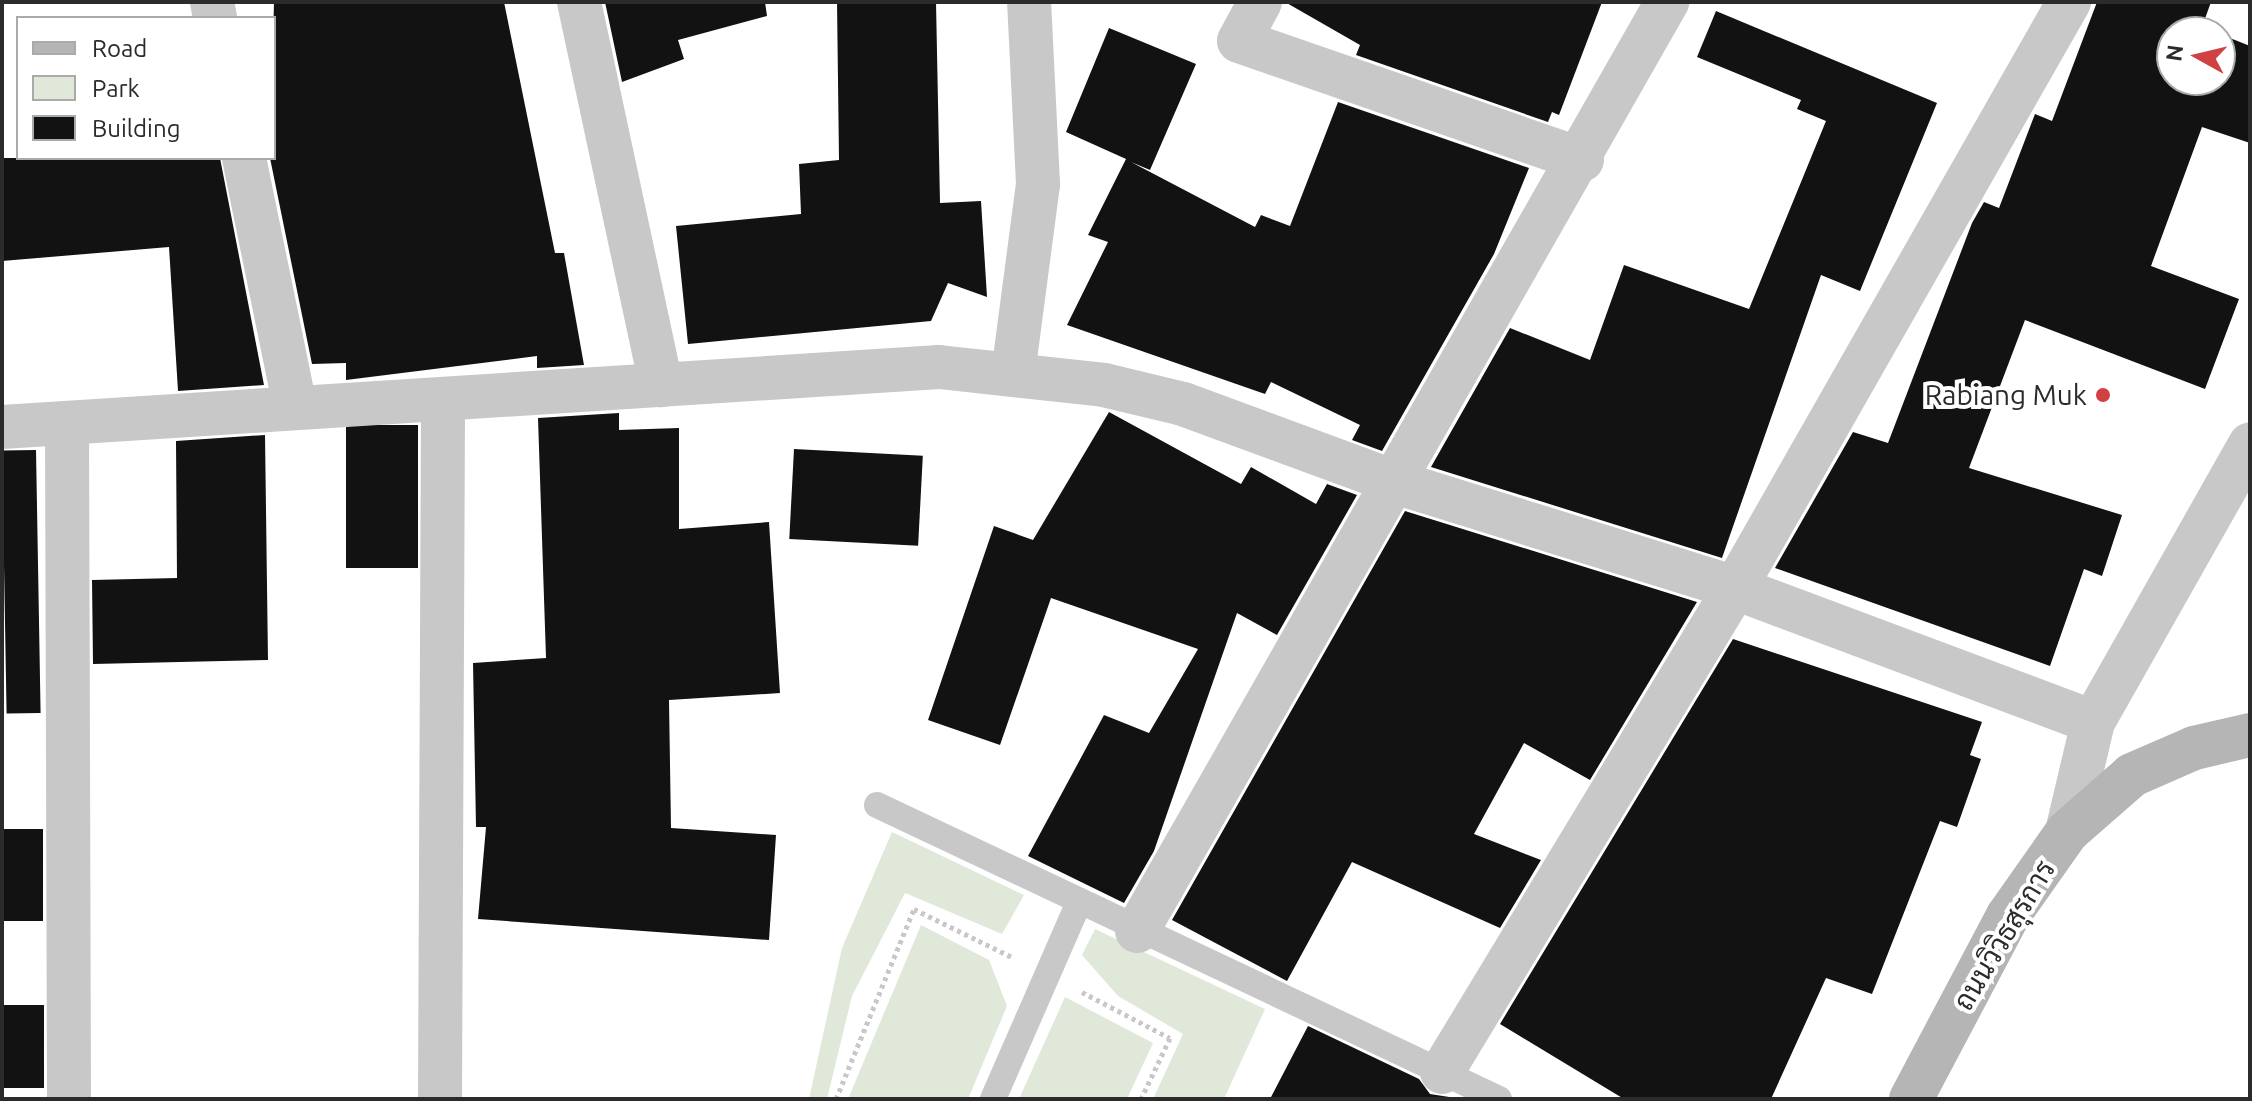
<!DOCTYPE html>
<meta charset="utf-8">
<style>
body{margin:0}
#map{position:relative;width:2252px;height:1101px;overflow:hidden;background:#fff;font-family:Ubuntu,Sarabun,sans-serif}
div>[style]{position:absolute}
.green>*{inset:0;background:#e0e8da}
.building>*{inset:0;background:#121212;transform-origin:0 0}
.path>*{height:5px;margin-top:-2.5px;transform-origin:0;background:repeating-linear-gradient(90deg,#c8c8c8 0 4px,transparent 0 8px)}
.lane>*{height:26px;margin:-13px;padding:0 13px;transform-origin:13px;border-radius:13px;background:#c8c8c8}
.street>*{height:44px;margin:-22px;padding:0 22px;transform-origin:22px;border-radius:22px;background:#c8c8c8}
.secondary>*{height:44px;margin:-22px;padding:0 22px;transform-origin:22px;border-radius:22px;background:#b5b5b5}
.dots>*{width:22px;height:22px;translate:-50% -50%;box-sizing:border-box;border:4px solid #fff;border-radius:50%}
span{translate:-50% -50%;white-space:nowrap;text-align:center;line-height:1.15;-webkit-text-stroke:8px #fff;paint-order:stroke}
.poi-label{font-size:28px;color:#2b2b2b}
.right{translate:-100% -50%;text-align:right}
.street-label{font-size:28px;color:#2b2b2b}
.frame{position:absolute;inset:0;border:4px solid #2b2b2b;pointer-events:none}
.legend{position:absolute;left:16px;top:16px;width:260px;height:144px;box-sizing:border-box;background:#fff;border:2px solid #aaa;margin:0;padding:10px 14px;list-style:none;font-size:24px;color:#2b2b2b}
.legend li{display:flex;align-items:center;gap:16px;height:40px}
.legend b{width:40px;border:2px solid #aaa}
.north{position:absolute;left:2156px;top:16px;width:80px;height:80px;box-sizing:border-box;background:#fff;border:2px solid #aaa;border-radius:50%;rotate:278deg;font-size:22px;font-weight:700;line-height:32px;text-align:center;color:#2b2b2b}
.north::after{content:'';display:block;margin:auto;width:28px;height:36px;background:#cf4241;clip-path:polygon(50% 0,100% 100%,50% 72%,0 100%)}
</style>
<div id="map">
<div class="green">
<div style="clip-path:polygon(892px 832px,1024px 895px,1002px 934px,905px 893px,852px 996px,827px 1099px,809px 1099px,842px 948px)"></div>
<div style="clip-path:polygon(921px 925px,989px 960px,1007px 1006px,968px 1099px,848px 1099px)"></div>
<div style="clip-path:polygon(1095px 929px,1265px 1009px,1224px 1099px,1153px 1099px,1183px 1034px,1118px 996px,1082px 955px)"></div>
<div style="clip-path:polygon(1065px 997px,1153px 1043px,1127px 1099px,1019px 1099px)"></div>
</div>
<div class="building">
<div style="clip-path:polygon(274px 2px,504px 2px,555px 253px,564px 253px,584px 365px,537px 368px,537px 356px,346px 380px,346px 363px,312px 364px,270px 158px)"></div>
<div style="clip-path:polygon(605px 2px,765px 2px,767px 16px,678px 40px,684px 59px,622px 82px)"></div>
<div style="clip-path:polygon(837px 2px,936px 2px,940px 203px,981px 201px,987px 297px,948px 283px,931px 321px,688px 344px,676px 226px,801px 214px,799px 164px,839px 160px)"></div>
<div style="clip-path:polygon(1285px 2px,1602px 2px,1559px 115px,1552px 112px,1548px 122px,1356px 55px,1360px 45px)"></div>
<div style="clip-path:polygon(2097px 2px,2211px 2px,2202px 27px,2214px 32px,2172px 32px,2172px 80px,2220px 80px,2220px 34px,2250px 46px,2250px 143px,2202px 127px,2151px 266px,2239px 299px,2205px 389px,2025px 320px,1969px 468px,2122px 515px,2102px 576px,2084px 569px,2050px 666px,1775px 568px,1853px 432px,1888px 443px,1972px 223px,1984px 202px,1999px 208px,2035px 114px,2052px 121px)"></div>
<div style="clip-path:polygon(1716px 11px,1937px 103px,1860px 291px,1821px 275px,1722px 558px,1431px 467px,1510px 328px,1590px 360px,1624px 265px,1749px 309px,1826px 121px,1797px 109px,1801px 100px,1697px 57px)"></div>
<div style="clip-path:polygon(1109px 28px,1196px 64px,1150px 170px,1131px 162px,1255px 227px,1261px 215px,1290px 226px,1338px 102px,1529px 168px,1494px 254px,1382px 451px,1352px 440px,1360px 425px,1271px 382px,1265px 394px,1067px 325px,1108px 242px,1088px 235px,1126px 159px,1066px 132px)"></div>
<div style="clip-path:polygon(2px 158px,220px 158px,264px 385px,178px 391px,169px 247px,2px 261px)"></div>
<div style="clip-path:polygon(1109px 412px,1241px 484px,1251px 467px,1316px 504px,1327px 484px,1357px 495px,1277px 635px,1237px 613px,1154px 851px,1124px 903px,1028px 856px,1104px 715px,1149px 733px,1198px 649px,1051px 598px,1000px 745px,928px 720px,994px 526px,1033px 540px)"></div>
<div style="clip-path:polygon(619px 413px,619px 430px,679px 428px,679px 529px,769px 522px,780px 693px,669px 700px,671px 828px,776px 835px,769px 940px,478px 919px,486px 827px,476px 827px,473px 663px,546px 658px,538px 418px)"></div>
<div style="left:418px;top:425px;width:143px;height:72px;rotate:90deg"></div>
<div style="clip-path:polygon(265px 435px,268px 660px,93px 664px,92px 580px,177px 578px,176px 441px)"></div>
<div style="left:794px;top:449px;width:129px;height:90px;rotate:3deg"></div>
<div style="left:36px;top:450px;width:263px;height:34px;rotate:89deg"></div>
<div style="clip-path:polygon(1405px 511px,1697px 602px,1590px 780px,1524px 743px,1474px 834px,1541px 860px,1500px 928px,1352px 862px,1287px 981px,1172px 920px)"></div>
<div style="clip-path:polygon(1733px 639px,1982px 722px,1970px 755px,1981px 759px,1957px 827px,1940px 821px,1872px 994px,1826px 978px,1771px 1099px,1624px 1099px,1500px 1024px)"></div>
<div style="left:43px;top:829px;width:92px;height:41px;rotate:90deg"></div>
<div style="left:44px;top:1005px;width:83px;height:42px;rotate:90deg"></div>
<div style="clip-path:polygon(1308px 1026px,1419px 1079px,1430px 1094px,1462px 1099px,1270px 1099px)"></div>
</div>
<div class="path">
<div style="left:1082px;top:992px;width:99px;rotate:27.6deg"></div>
<div style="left:1170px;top:1038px;width:68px;rotate:115.4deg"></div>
<div style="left:836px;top:1099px;width:205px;rotate:-67.7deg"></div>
<div style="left:914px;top:909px;width:109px;rotate:26.1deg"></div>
</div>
<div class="lane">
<div style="left:877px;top:805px;width:688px;rotate:25.3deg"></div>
<div style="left:993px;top:1099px;width:213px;rotate:-66.4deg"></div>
</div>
<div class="street">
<div style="left:212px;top:2px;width:16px;rotate:79deg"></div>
<div style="left:579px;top:2px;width:392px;rotate:77.9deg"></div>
<div style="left:1260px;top:2px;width:44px;rotate:118.3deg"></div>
<div style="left:1239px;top:41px;width:363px;rotate:19.1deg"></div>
<div style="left:244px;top:158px;width:254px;rotate:78.4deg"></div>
<div style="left:1013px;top:374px;width:192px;rotate:-82.5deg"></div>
<div style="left:1038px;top:184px;width:182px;rotate:-92.8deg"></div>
<div style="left:67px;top:423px;width:676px;rotate:89.83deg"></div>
<div style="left:2px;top:427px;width:939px;rotate:-3.66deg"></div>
<div style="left:939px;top:367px;width:166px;rotate:6.2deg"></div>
<div style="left:1104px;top:385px;width:81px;rotate:13.5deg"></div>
<div style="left:1183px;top:404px;width:226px;rotate:20.2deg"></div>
<div style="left:1395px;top:482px;width:356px;rotate:17.3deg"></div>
<div style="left:1735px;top:588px;width:382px;rotate:20.5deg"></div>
<div style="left:2067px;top:832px;width:113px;rotate:-76.7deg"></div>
<div style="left:2093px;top:722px;width:319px;rotate:-60.5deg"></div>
<div style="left:1137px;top:931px;width:1070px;rotate:-60.29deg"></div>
<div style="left:1442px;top:1072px;width:566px;rotate:-58.81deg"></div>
<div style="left:1735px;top:588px;width:675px;rotate:-60.32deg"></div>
<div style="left:440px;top:1099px;width:700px;rotate:-89.75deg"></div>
</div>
<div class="secondary">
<div style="left:1911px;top:1099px;width:207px;rotate:-62.1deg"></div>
<div style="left:2008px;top:916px;width:103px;rotate:-54.9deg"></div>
<div style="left:2067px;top:832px;width:86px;rotate:-41.2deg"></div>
<div style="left:2132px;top:775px;width:68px;rotate:-23.5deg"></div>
<div style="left:2194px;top:748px;width:57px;rotate:-13.1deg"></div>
</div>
<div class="dots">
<div style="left:2103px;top:395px;background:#cf4241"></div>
</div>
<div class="poi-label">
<span class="right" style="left:2087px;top:395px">Rabiang Muk</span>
</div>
<div class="street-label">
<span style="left:2004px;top:935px;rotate:-59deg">ถนนวิวิธสุรการ</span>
</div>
<div class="frame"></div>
<ul class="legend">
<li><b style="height:10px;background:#b5b5b5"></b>Road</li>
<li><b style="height:22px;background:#e0e8da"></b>Park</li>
<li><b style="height:22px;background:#121212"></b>Building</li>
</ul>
<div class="north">N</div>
</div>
